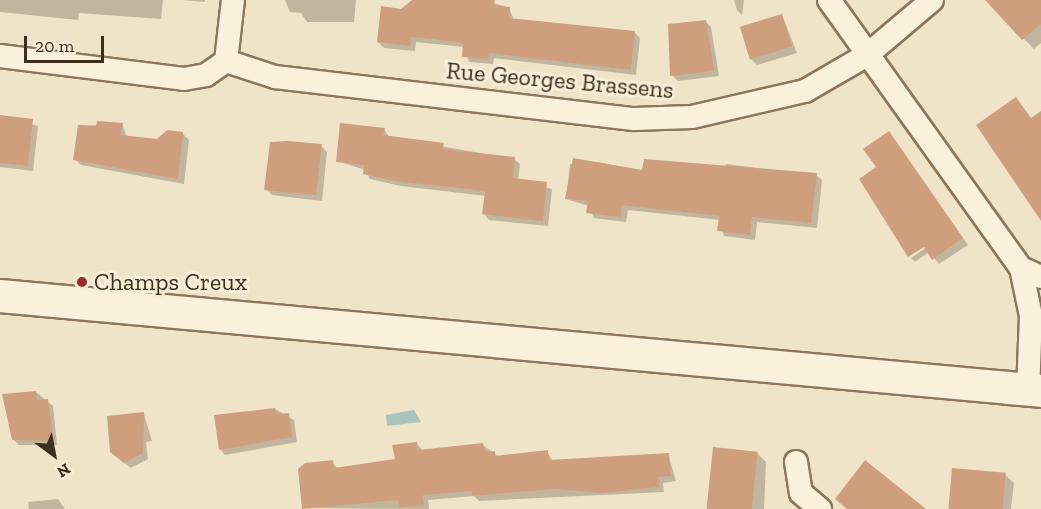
<!DOCTYPE html>
<style>
body{margin:0}
#map{position:relative;width:1041px;height:509px;overflow:hidden;background:#f0e4c8;font-family:"Zilla Slab",serif}
div>[style]{position:absolute}
.water>*{inset:0;background:#a9c4bc}
.shadow>*{inset:0;background:#0003}
.building>*{inset:0;background:#cf9f7d;transform-origin:0 0}
.roads{filter:drop-shadow(2px 0 #8d765c) drop-shadow(-2px 0 #8d765c) drop-shadow(0 2px #8d765c) drop-shadow(0 -2px #8d765c)}
.minor>*{height:22px;margin:-11px;padding:0 11px;transform-origin:11px;border-radius:11px;background:#faf1dc}
.secondary>*{height:32px;margin:-16px;padding:0 16px;transform-origin:16px;border-radius:16px;background:#faf1dc}
.dots>*{width:16px;height:16px;translate:-50% -50%;box-sizing:border-box;border:3px solid #f7eed8;border-radius:50%}
span{translate:-50% -50%;white-space:nowrap;text-align:center;line-height:1.15;-webkit-text-stroke:6px #f7eed8;paint-order:stroke}
.street-label{font-size:24px;color:#3d2e20}
.poi-label{font-size:24px;color:#3d2e20}
.left{translate:0 -50%;text-align:left}
.north{position:absolute;left:24px;top:425px;width:60px;height:60px;-webkit-text-stroke:4px #f7eed8;paint-order:stroke;rotate:148deg;font-size:16px;font-weight:700;line-height:24px;text-align:center;color:#3d2e20}
.north::after{content:'';display:block;margin:auto;width:21px;height:27px;background:#3d2e20;clip-path:polygon(50% 0,100% 100%,50% 72%,0 100%)}
.scale{position:absolute;left:24px;top:36px;width:80px;height:27px;box-sizing:border-box;border:3px solid #3d2e20;border-top:0;padding-left:8px;font-size:18px;line-height:21px;white-space:nowrap;color:#3d2e20;-webkit-text-stroke:4px #f7eed8;paint-order:stroke}
</style>
<div id="map">
<div class="water">
<div style="clip-path:polygon(414px 410px,421px 422px,387px 426px,386px 415px)"></div>
</div>
<div class="shadow">
<div style="clip-path:polygon(0 0,163px 0,161px 19px,79px 13px,78px 20px,0 12px)"></div>
<div style="clip-path:polygon(182px 0,205px 0,205px 2px)"></div>
<div style="clip-path:polygon(285px 0,356px 0,354px 22px,307px 22px,301px 13px,290px 12px)"></div>
<div style="clip-path:polygon(415px 0,494px 3px,509px 8px,514px 20px,634px 32px,640px 38px,636px 75px,494px 58px,493px 64px,469px 62px,464px 47px,416px 42px,415px 51px,384px 48px,378px 42px,414px 13px)"></div>
<div style="clip-path:polygon(734px 0,744px 0,742px 15px,737px 10px)"></div>
<div style="clip-path:polygon(1005px 0,1041px 0,1041px 43px,1034px 49px,995px 9px)"></div>
<div style="clip-path:polygon(782px 15px,797px 53px,757px 65px,751px 59px)"></div>
<div style="clip-path:polygon(705px 21px,711px 27px,719px 76px,678px 81px,672px 75px)"></div>
<div style="clip-path:polygon(0 115px,38px 126px,33px 171px,0 167px)"></div>
<div style="clip-path:polygon(122px 124px,127px 137px,158px 140px,183px 134px,189px 140px,184px 184px,81px 165px,75px 159px,79px 126px)"></div>
<div style="clip-path:polygon(384px 129px,389px 137px,514px 159px,520px 164px,518px 180px,552px 189px,548px 226px,489px 220px,484px 214px,486px 196px,401px 186px,370px 179px,365px 170px,338px 161px)"></div>
<div style="clip-path:polygon(889px 133px,968px 245px,939px 264px,929px 252px,915px 262px,911px 258px,931px 244px,878px 168px)"></div>
<div style="clip-path:polygon(321px 146px,327px 152px,322px 201px,272px 195px,266px 189px)"></div>
<div style="clip-path:polygon(597px 162px,644px 171px,725px 171px,726px 164px,816px 175px,822px 180px,817px 228px,757px 222px,755px 240px,724px 236px,720px 220px,628px 210px,626px 222px,594px 218px,589px 206px,566px 199px,570px 164px)"></div>
<div style="clip-path:polygon(36px 392px,53px 406px,57px 445px,19px 445px,13px 439px)"></div>
<div style="clip-path:polygon(275px 409px,294px 420px,297px 442px,225px 455px,220px 449px)"></div>
<div style="clip-path:polygon(144px 414px,152px 441px,146px 442px,148px 459px,131px 468px,118px 458px)"></div>
<div style="clip-path:polygon(417px 444px,423px 451px,483px 445px,499px 457px,547px 452px,553px 461px,668px 454px,676px 481px,663px 483px,664px 492px,479px 501px,474px 496px,428px 500px,429px 509px,304px 508px,332px 462px,338px 469px,396px 460px)"></div>
<div style="clip-path:polygon(758px 454px,766px 462px,764px 509px,709px 509px)"></div>
<div style="clip-path:polygon(1005px 475px,1014px 483px,1011px 509px,949px 509px)"></div>
<div style="clip-path:polygon(58px 499px,65px 509px,29px 509px,28px 502px)"></div>
</div>
<div class="building">
<div style="clip-path:polygon(412px 0,495px 0,494px 5px,510px 7px,509px 18px,635px 31px,631px 70px,489px 53px,488px 59px,462px 57px,463px 43px,432px 39px,411px 37px,410px 46px,377px 42px,381px 6px,401px 9px)"></div>
<div style="clip-path:polygon(985px 0,1041px 0,1041px 24px,1022px 40px)"></div>
<div style="left:782px;top:14px;width:34px;height:44px;rotate:73deg"></div>
<div style="clip-path:polygon(706px 20px,714px 71px,670px 76px,668px 24px)"></div>
<div style="clip-path:polygon(1016px 97px,1031px 118px,1041px 111px,1041px 221px,976px 125px)"></div>
<div style="clip-path:polygon(0 115px,33px 119px,28px 166px,0 163px)"></div>
<div style="clip-path:polygon(97px 121px,123px 123px,121px 135px,157px 139px,167px 130px,183px 132px,178px 179px,73px 160px,78px 125px,96px 126px)"></div>
<div style="clip-path:polygon(340px 123px,385px 128px,383px 135px,444px 143px,443px 149px,515px 157px,513px 178px,547px 182px,543px 221px,482px 214px,485px 191px,394px 181px,363px 174px,364px 165px,336px 162px)"></div>
<div style="clip-path:polygon(889px 131px,963px 238px,932px 260px,924px 247px,908px 257px,859px 179px,876px 167px,863px 149px)"></div>
<div style="clip-path:polygon(288px 141px,322px 144px,316px 195px,264px 190px,270px 142px)"></div>
<div style="clip-path:polygon(573px 158px,642px 170px,644px 159px,817px 173px,811px 223px,752px 217px,750px 235px,717px 231px,719px 216px,622px 205px,621px 217px,586px 213px,588px 201px,565px 199px)"></div>
<div style="clip-path:polygon(36px 391px,37px 400px,48px 399px,53px 441px,12px 440px,2px 394px)"></div>
<div style="clip-path:polygon(275px 408px,276px 414px,289px 413px,292px 437px,219px 450px,214px 415px)"></div>
<div style="clip-path:polygon(144px 412px,143px 453px,124px 463px,110px 452px,107px 416px)"></div>
<div style="clip-path:polygon(417px 442px,418px 450px,483px 443px,485px 452px,495px 451px,495px 456px,548px 450px,549px 460px,669px 453px,671px 476px,658px 477px,659px 487px,604px 493px,554px 489px,472px 496px,472px 491px,423px 495px,424px 505px,399px 508px,398px 500px,302px 509px,298px 469px,305px 463px,333px 460px,334px 468px,395px 459px,392px 445px)"></div>
<div style="left:713px;top:447px;width:45px;height:63px;rotate:6deg"></div>
<div style="clip-path:polygon(865px 460px,926px 509px,847px 509px,835px 499px)"></div>
<div style="left:952px;top:468px;width:54px;height:41px;rotate:5deg"></div>
</div>
<div class="roads">
<div class="minor">
<div style="left:829px;top:0;width:330px;rotate:54.4deg"></div>
<div style="left:1021px;top:268px;width:22px;rotate:24deg"></div>
<div style="left:0;top:56px;width:185px;rotate:7.1deg"></div>
<div style="left:184px;top:79px;width:22px;rotate:-10deg"></div>
<div style="left:206px;top:75px;width:24px;rotate:-35deg"></div>
<div style="left:226px;top:61px;width:52px;rotate:18.1deg"></div>
<div style="left:275px;top:77px;width:361px;rotate:6.7deg"></div>
<div style="left:634px;top:119px;width:58px;rotate:-2deg"></div>
<div style="left:692px;top:117px;width:116px;rotate:-13deg"></div>
<div style="left:805px;top:91px;width:72px;rotate:-30.1deg"></div>
<div style="left:867px;top:55px;width:85px;rotate:-40.2deg"></div>
<div style="left:226px;top:61px;width:61px;rotate:-83.5deg"></div>
<div style="left:1021px;top:268px;width:49px;rotate:78.2deg"></div>
<div style="left:1031px;top:316px;width:74px;rotate:92.3deg"></div>
<div style="left:796px;top:462px;width:31px;rotate:81deg"></div>
<div style="left:801px;top:493px;width:25px;rotate:40deg"></div>
</div>
<div class="secondary">
<div style="left:0;top:296px;width:1045px;rotate:5.21deg"></div>
</div>
</div>
<div class="dots">
<div style="left:82px;top:282px;background:#9e2a2b"></div>
</div>
<div class="street-label">
<span style="left:560px;top:80px;rotate:5deg">Rue Georges Brassens</span>
</div>
<div class="poi-label">
<span class="left" style="left:94px;top:282px">Champs Creux</span>
</div>
<div class="north">N</div>
<div class="scale">20 m</div>
</div>
